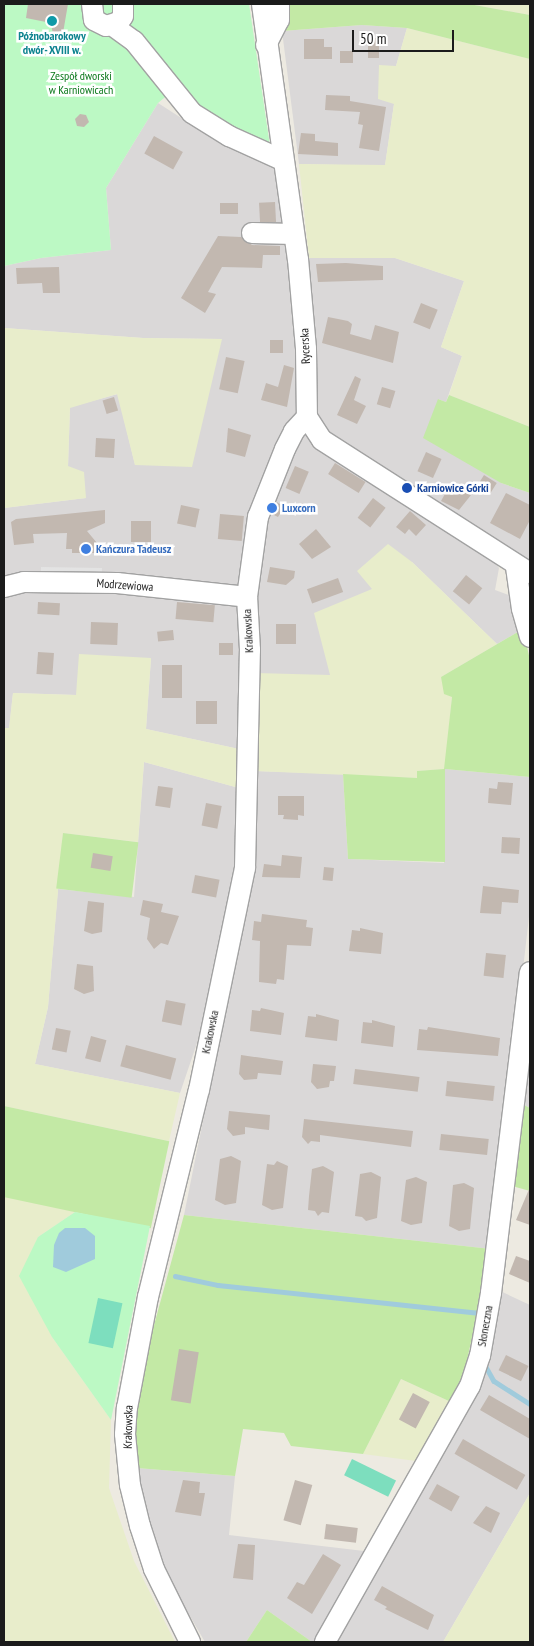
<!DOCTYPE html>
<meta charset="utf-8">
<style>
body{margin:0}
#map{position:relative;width:534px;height:1646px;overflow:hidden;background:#edeae1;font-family:"PT Sans Narrow",sans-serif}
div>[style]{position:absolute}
.residential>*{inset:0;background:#dad8d8}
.farmland>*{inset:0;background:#e8edcb}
.grass>*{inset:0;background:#c3e9a5;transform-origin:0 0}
.park>*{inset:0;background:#bcf9c4}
.pitch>*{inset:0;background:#7ddebe;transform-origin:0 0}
.parking>*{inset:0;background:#e3e3e3;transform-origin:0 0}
.water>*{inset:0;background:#a0cbdc}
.stream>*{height:4.5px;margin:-2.25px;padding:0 2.25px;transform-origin:2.25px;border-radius:2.25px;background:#a0cbdc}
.building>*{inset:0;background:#c2b8b0;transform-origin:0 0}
.roads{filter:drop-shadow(1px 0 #a2a2a2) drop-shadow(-1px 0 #a2a2a2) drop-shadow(0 1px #a2a2a2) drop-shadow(0 -1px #a2a2a2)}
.minor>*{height:20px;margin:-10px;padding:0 10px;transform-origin:10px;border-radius:10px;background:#fff}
.dots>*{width:14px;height:14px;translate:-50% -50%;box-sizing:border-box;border:2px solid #fff;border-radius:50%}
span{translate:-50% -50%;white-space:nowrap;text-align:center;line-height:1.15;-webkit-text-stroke:5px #fff;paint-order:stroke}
.culture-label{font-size:12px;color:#0d838f;font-weight:700}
.park-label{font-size:12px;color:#0a781a}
.street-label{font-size:12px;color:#1b1b1b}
.transit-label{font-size:12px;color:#164399;font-weight:700}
.left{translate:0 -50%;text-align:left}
.shop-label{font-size:12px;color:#366cbe;font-weight:700}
.frame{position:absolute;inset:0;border:5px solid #1b1b1b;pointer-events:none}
.scale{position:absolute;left:352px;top:30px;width:102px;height:22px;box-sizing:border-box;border:2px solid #1b1b1b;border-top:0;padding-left:6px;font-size:15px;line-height:18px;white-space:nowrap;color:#1b1b1b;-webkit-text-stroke:4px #fff;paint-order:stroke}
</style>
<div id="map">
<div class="residential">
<div style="clip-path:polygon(362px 25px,407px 28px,396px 66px,379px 66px,394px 104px,385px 166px,299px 164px,282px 31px)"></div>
<div style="clip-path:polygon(158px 103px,220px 143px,275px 165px,291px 258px,395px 258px,464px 281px,441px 347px,462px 356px,446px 402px,438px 399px,501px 483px,530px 493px,530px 561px,472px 530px,499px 568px,495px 590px,514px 597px,523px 629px,497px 644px,412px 562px,372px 589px,330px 675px,307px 676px,239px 749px,146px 729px,151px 658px,77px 695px,13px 693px,9px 729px,4px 728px,4px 508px,86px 498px,68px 467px,70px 407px,118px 394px,135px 465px,221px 339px,143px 338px,4px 328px,4px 266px,41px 258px,111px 250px,106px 188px)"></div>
<div style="clip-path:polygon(144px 762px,239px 788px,240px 851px,232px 902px,197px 1043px,180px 1093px,35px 1064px,48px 1007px,58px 889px,134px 897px)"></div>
<div style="clip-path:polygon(445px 769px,530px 777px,530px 908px,491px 1249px,184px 1215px,256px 858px,255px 771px,343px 774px,348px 859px,444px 863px)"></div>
<div style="clip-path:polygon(530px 1036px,530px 1108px,522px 1104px)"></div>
<div style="clip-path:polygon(496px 1289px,530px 1305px,530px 1493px,443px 1642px,330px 1642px,441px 1449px,492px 1352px)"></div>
<div style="clip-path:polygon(137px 1468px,235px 1476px,229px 1535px,364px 1551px,317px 1642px,312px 1642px,267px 1610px,246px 1642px,205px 1642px,176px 1592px,147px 1526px)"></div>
</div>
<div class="farmland">
<div style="clip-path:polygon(469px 4px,530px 4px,530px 15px)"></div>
<div style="clip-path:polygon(407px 28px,530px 59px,530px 427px,449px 395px,462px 356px,441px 347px,464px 281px,395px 258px,309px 258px,299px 164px,385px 165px,394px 104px,378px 99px,379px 65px,396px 66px)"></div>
<div style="clip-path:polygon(4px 328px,143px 338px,222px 339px,192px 467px,135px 465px,117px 394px,70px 408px,68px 466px,84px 472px,86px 498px,4px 508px)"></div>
<div style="clip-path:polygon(388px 544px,412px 562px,497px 644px,441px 677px,452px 696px,445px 769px,417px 771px,417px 778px,255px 771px,255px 673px,330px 675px,314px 613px,372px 589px,357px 571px)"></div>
<div style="clip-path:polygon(79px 654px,151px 658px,146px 729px,239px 749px,239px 788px,144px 762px,138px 842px,63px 833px,48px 1007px,35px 1064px,180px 1093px,169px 1141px,4px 1106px,4px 728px,9px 728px,13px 693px,76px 695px)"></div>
<div style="clip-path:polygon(4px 1195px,75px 1212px,38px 1237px,52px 1337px,111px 1420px,109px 1488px,134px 1561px,175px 1642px,4px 1642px)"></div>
<div style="clip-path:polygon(401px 1379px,451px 1402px,416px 1461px,363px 1454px)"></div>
<div style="clip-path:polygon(530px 1493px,530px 1642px,443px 1642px)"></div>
</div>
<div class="grass">
<div style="clip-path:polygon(286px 4px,469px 4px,530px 15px,530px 59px,407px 28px,362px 25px,282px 31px)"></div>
<div style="clip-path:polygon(449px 395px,530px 427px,530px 493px,501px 483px,423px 438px,438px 399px,446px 402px)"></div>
<div style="clip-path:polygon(523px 629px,530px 660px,530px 777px,445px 769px,445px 862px,348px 859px,343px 774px,417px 778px,417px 771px,444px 769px,452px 697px,444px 694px,441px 677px)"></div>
<div style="left:63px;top:833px;width:76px;height:56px;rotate:7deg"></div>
<div style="clip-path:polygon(522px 1104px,530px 1108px,530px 1191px,512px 1186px)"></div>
<div style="left:4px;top:1106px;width:169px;height:89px;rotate:12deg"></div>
<div style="clip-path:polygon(184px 1215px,491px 1249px,460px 1393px,451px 1402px,401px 1379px,363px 1454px,291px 1446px,284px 1433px,243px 1429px,235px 1476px,137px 1468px,133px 1434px,147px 1351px)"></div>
<div style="clip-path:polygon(267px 1610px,312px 1642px,246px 1642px)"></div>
</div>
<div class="park">
<div style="clip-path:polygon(4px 4px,249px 4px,270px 146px,218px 120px,176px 88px,158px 103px,106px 188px,111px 250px,41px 258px,4px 266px)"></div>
<div style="clip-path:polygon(75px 1212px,150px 1226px,111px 1420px,52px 1337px,19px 1276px,38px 1237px)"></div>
</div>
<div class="pitch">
<div style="left:98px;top:1298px;width:25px;height:46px;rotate:12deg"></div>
<div style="left:352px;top:1459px;width:49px;height:18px;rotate:26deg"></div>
</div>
<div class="parking">
<div style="left:41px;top:567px;width:61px;height:10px;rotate:1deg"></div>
</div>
<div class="water">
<div style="clip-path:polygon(65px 1228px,85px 1228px,95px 1236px,95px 1259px,66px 1272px,53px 1267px,54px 1245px,59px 1233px)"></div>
</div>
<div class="stream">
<div style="left:175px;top:1276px;width:44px;rotate:11.8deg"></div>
<div style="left:218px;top:1285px;width:263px;rotate:6.1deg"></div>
<div style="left:485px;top:1365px;width:18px;rotate:61deg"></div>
<div style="left:494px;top:1381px;width:43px;rotate:32.6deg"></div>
</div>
<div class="building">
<div style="clip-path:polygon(28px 4px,68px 4px,63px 33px,53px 35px,51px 23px,26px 18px)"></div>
<div style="left:368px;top:38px;width:11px;height:20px"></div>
<div style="clip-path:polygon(304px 39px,324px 39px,324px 47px,332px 47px,332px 59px,304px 59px)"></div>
<div style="left:340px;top:51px;width:13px;height:12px"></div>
<div style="clip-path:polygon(326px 95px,350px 96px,350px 101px,386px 107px,379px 151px,359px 148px,363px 125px,358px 124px,360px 112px,325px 110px)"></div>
<div style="clip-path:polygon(80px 114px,86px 115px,89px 122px,84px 127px,77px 126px,75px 119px)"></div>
<div style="clip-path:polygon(301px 133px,315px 134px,315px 141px,338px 143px,338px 156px,298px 154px)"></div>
<div style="left:154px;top:136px;width:33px;height:20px;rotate:29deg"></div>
<div style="left:275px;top:202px;width:20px;height:16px;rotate:87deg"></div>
<div style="left:220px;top:203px;width:18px;height:11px"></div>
<div style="clip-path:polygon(218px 236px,241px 237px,252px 245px,280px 246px,280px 255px,263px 255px,262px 268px,222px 267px,208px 292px,216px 294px,205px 313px,181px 298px)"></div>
<div style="clip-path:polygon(346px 263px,383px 266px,383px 280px,318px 282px,316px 264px)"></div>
<div style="clip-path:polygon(59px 267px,60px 293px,43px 293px,42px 283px,17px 284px,16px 268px)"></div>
<div style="left:421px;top:303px;width:18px;height:21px;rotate:22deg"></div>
<div style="clip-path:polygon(328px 317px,348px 321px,352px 324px,350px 334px,371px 340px,375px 325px,399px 332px,393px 363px,322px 343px)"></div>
<div style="left:270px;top:340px;width:13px;height:13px"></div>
<div style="left:226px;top:357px;width:19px;height:33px;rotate:12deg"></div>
<div style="clip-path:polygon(284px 365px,294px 368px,287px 407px,261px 400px,266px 383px,278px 387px)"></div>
<div style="clip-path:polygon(355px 376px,361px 379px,354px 400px,366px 406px,357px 424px,337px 415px)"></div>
<div style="left:382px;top:387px;width:14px;height:18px;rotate:17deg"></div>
<div style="left:114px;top:397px;width:14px;height:12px;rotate:73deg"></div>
<div style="clip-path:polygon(228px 428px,251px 435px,245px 457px,226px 452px)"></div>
<div style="left:96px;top:438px;width:19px;height:19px;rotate:3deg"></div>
<div style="left:426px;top:452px;width:17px;height:21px;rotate:24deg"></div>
<div style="left:335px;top:463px;width:36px;height:13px;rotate:32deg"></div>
<div style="left:295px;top:466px;width:15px;height:24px;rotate:23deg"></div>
<div style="left:484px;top:475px;width:15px;height:12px;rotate:32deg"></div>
<div style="clip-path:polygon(450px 485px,471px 495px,459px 510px,441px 501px)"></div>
<div style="clip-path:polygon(506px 493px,530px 505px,530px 520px,520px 539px,490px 523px)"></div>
<div style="left:373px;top:498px;width:16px;height:25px;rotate:38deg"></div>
<div style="clip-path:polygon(277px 502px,284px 507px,278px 517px,272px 514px)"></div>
<div style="left:181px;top:505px;width:19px;height:19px;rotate:12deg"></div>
<div style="clip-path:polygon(105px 510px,105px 523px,87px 531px,97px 543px,97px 553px,72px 553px,72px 549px,66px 549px,67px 533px,33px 534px,34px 543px,14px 545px,11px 522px,16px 519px)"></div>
<div style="clip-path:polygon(410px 511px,426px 525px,416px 536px,409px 529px,405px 534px,396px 527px)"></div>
<div style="left:220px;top:514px;width:24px;height:25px;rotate:5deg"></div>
<div style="left:131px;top:521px;width:20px;height:21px"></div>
<div style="clip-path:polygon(316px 529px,331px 547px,312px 559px,299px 544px)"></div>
<div style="clip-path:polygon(270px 567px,295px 571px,294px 578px,286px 585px,267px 582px)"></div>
<div style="left:466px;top:575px;width:21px;height:21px;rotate:39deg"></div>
<div style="left:338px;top:578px;width:15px;height:33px;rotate:70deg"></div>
<div style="left:38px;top:602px;width:22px;height:12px;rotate:3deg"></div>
<div style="left:177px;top:602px;width:38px;height:17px;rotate:5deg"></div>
<div style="left:91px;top:622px;width:27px;height:22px;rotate:2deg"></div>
<div style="left:276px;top:624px;width:20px;height:20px"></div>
<div style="left:173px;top:630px;width:10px;height:16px;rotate:84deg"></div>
<div style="left:219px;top:643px;width:14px;height:12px"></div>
<div style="left:38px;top:652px;width:16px;height:22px;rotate:4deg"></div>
<div style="left:162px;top:665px;width:20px;height:33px"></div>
<div style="left:217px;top:701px;width:23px;height:21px;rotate:90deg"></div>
<div style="clip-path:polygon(498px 782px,513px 783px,511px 805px,488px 803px,489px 788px,497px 789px)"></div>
<div style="left:158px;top:786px;width:15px;height:20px;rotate:8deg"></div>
<div style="clip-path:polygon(278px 796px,304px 796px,304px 816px,298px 815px,298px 820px,283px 819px,284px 815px,278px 815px)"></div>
<div style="left:206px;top:803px;width:16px;height:23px;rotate:11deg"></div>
<div style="left:502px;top:837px;width:18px;height:16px;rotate:3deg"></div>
<div style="left:93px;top:853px;width:20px;height:15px;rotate:9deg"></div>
<div style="clip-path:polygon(282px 855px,302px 857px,300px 878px,262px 877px,264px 864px,281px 866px)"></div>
<div style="left:324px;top:867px;width:10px;height:13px;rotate:6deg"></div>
<div style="left:195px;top:875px;width:25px;height:18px;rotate:11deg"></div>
<div style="clip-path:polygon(483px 886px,519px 890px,518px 903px,502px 902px,501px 914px,480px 913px)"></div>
<div style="clip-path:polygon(143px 900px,163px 904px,161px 912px,179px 916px,168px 945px,161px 943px,154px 949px,147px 939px,150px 918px,140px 915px)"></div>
<div style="clip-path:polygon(88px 901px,104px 903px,102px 932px,92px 934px,84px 931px)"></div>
<div style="clip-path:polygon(262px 914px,307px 920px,306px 927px,313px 928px,311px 946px,287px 945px,284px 980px,277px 979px,276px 984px,259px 982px,260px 941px,252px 940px,254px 921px,261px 922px)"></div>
<div style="clip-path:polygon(360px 928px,383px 933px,381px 954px,349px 951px,352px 930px,360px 931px)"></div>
<div style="left:486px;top:953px;width:20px;height:23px;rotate:6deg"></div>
<div style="clip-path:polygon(77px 964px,93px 966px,94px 991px,84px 994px,74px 989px)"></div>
<div style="left:166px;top:1000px;width:20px;height:22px;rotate:11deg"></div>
<div style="clip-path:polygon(261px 1008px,284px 1013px,281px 1035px,250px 1031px,252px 1010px,260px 1011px)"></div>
<div style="clip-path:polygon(316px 1014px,339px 1020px,337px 1041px,305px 1037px,308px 1016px,316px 1017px)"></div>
<div style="clip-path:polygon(372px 1020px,395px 1026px,393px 1047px,361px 1043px,363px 1022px,372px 1023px)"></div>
<div style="clip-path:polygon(428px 1027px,500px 1038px,498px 1056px,417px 1050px,419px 1029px,427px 1030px)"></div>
<div style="left:56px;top:1028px;width:15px;height:22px;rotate:11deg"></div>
<div style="left:91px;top:1036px;width:16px;height:23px;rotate:15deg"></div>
<div style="left:126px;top:1045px;width:52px;height:22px;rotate:15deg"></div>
<div style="clip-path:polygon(241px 1055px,283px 1061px,281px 1075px,258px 1073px,257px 1079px,244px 1080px,239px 1074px)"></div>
<div style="clip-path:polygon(313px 1064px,336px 1066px,334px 1081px,330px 1081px,329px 1087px,317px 1089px,311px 1082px)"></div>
<div style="left:355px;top:1069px;width:65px;height:15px;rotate:7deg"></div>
<div style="left:447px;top:1081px;width:48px;height:15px;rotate:6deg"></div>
<div style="clip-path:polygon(229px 1111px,270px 1115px,269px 1130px,245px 1127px,245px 1134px,233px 1136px,227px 1129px)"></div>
<div style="clip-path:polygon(304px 1119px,413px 1131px,411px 1147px,320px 1135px,320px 1142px,311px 1141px,308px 1144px,302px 1137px)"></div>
<div style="left:441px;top:1134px;width:48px;height:16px;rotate:6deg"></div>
<div style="clip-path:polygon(231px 1156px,241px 1161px,236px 1203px,225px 1205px,215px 1200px,220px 1159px)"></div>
<div style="clip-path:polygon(277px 1161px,288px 1166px,283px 1208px,272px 1210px,262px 1205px,267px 1164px,274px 1165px)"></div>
<div style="clip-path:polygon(323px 1166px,334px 1172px,329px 1213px,322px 1212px,318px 1216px,315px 1211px,308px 1210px,309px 1196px,312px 1169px)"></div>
<div style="clip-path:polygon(371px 1172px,381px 1177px,377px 1218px,366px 1221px,362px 1217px,355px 1216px,360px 1174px)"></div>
<div style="clip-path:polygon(416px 1177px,427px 1182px,422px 1223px,411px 1225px,401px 1221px,406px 1180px)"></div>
<div style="clip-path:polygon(464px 1183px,474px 1188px,470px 1229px,459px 1231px,449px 1226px,453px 1185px)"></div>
<div style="clip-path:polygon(530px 1187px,530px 1225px,516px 1220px)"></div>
<div style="clip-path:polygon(516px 1256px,530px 1261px,530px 1283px,509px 1274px)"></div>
<div style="left:179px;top:1349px;width:20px;height:52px;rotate:9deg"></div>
<div style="left:506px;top:1355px;width:25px;height:17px;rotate:26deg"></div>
<div style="left:413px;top:1393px;width:19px;height:30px;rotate:28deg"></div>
<div style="clip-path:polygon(489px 1395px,530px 1419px,530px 1439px,480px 1410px)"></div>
<div style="left:463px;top:1439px;width:72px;height:17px;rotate:30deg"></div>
<div style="clip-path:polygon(183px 1480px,200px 1482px,199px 1493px,205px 1493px,201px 1516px,175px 1512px)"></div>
<div style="left:295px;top:1480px;width:18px;height:42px;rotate:16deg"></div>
<div style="left:437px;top:1484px;width:26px;height:17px;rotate:29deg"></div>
<div style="clip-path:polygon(486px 1506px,500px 1513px,491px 1533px,473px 1523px)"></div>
<div style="left:326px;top:1524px;width:32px;height:15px;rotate:7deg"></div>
<div style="clip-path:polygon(238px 1544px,255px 1545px,253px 1580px,233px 1578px)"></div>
<div style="clip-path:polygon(323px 1554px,341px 1565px,312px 1614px,287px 1598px,297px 1582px,304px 1585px)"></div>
<div style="clip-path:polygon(382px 1586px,434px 1615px,428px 1630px,385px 1609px,387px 1607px,374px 1600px)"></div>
</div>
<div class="roads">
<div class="minor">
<div style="left:92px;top:4px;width:16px;rotate:83deg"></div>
<div style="left:94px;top:20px;width:13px;rotate:27deg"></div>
<div style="left:106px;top:26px;width:14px;rotate:-17deg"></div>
<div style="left:119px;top:22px;width:7px;rotate:-56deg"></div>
<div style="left:123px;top:16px;width:12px;rotate:-90deg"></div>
<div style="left:262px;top:4px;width:258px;rotate:82deg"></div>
<div style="left:298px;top:259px;width:90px;rotate:84.9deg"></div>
<div style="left:306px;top:349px;width:68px;rotate:89.2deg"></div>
<div style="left:307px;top:417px;width:27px;rotate:57deg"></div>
<div style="left:322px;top:440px;width:247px;rotate:32.6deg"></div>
<div style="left:113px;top:26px;width:26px;rotate:36deg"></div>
<div style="left:134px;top:41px;width:92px;rotate:51.1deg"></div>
<div style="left:192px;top:113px;width:44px;rotate:31.9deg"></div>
<div style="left:229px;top:136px;width:58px;rotate:24.4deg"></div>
<div style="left:266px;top:45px;width:28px;rotate:-63deg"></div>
<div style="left:279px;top:20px;width:16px;rotate:-90deg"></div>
<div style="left:252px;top:233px;width:42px;rotate:1.4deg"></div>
<div style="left:516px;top:567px;width:42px;rotate:81.9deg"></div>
<div style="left:522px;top:609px;width:29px;rotate:74deg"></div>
<div style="left:4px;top:587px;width:21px;rotate:-14deg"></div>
<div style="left:24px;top:582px;width:93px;rotate:0.6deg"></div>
<div style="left:117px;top:583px;width:131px;rotate:6.1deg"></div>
<div style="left:190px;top:1642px;width:81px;rotate:-116.3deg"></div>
<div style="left:154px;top:1569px;width:45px;rotate:-108deg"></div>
<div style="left:140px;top:1526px;width:42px;rotate:-103.7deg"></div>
<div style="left:130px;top:1485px;width:51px;rotate:-95.6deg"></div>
<div style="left:125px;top:1434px;width:26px;rotate:-86deg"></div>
<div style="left:127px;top:1408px;width:113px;rotate:-79.3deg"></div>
<div style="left:148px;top:1297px;width:213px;rotate:-76.2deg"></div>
<div style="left:199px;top:1090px;width:227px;rotate:-78.3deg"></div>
<div style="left:245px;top:868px;width:218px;rotate:-88.7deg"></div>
<div style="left:250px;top:650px;width:53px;rotate:-93.2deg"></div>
<div style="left:247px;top:597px;width:81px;rotate:-82.2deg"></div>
<div style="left:258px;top:517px;width:73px;rotate:-68.3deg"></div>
<div style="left:285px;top:449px;width:20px;rotate:-63deg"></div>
<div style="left:294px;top:431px;width:19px;rotate:-47deg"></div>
<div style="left:325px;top:1642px;width:294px;rotate:-60.5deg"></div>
<div style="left:470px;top:1386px;width:32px;rotate:-72deg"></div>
<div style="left:480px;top:1356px;width:64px;rotate:-80.1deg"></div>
<div style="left:491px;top:1293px;width:323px;rotate:-83.1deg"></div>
</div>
</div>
<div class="dots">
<div style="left:52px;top:21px;background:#0f9aa8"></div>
<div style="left:407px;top:488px;background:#1a4fb4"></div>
<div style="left:272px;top:508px;background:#3f7fe0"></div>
<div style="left:86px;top:549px;background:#3f7fe0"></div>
</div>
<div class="culture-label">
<span style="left:52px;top:43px">Późnobarokowy<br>dwór- XVIII w.</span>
</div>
<div class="park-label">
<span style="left:81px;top:83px">Zespół dworski<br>w Karniowicach</span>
</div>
<div class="street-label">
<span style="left:305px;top:346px;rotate:-93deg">Rycerska</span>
<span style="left:125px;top:585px;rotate:4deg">Modrzewiowa</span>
<span style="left:248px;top:631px;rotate:-93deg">Krakowska</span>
<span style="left:210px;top:1032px;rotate:-78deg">Krakowska</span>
<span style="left:485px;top:1326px;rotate:-80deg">Słoneczna</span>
<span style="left:128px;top:1427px;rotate:-89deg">Krakowska</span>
</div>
<div class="transit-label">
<span class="left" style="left:417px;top:488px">Karniowice Górki</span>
</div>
<div class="shop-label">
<span class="left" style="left:282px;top:508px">Luxcorn</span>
<span class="left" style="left:96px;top:549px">Kańczura Tadeusz</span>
</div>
<div class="frame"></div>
<div class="scale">50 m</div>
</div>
